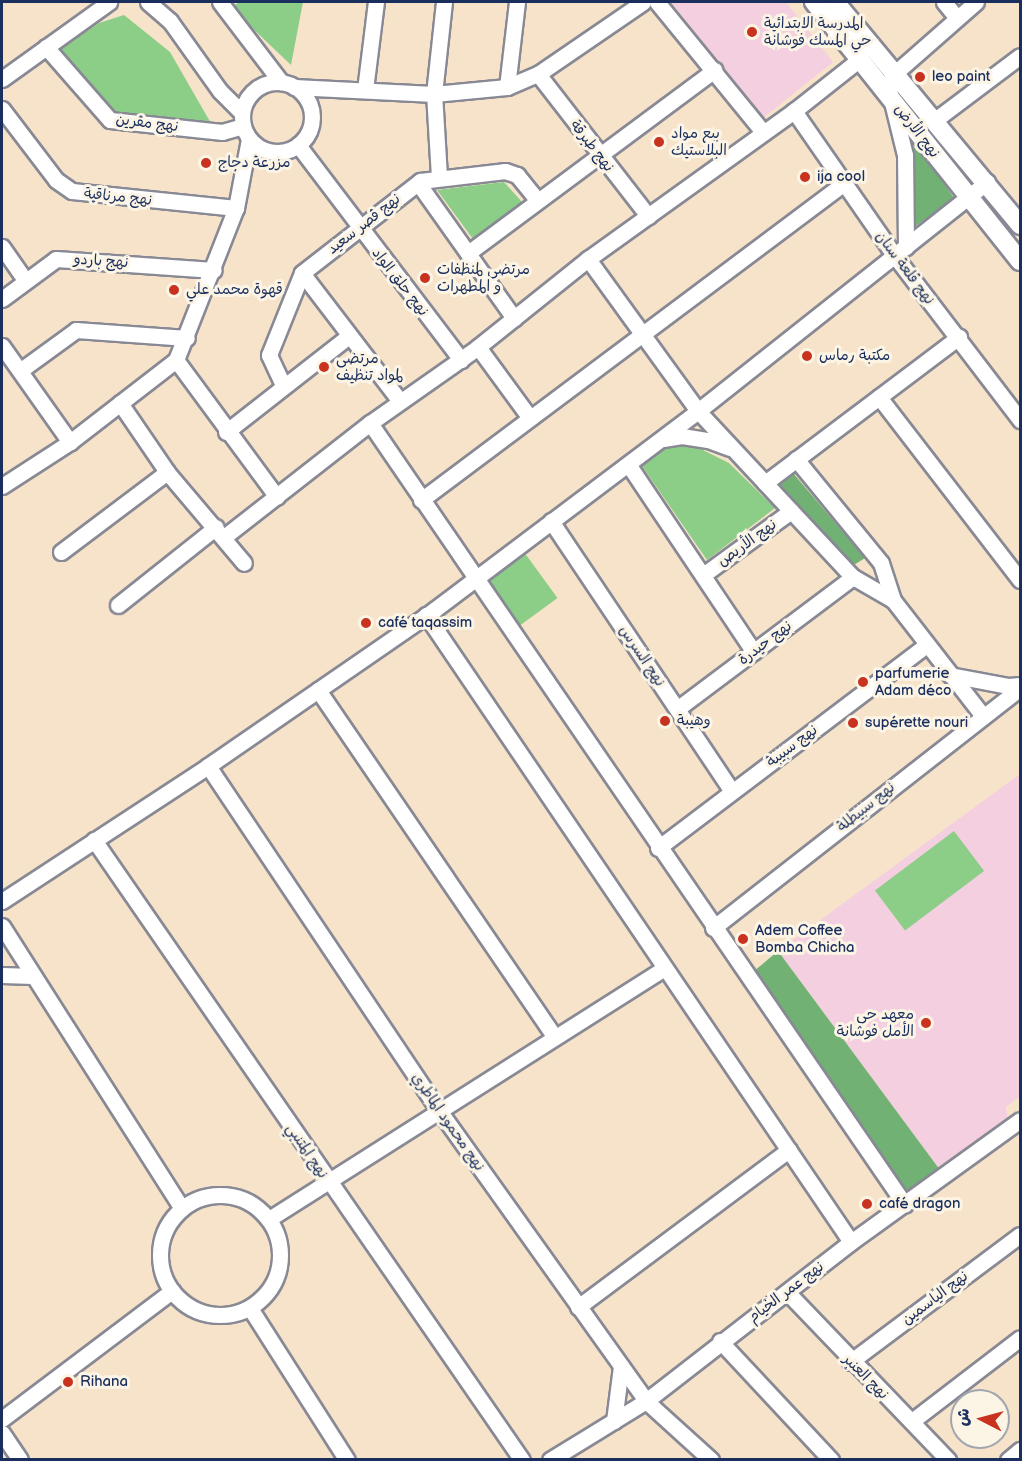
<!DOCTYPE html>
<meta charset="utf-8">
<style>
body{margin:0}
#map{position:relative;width:1022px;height:1461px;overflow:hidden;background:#f6e3ca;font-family:"Balsamiq Sans","Playpen Sans Arabic",sans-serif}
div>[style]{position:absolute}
.built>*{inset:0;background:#f3cfe0}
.green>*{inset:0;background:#8cce87;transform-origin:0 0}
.forest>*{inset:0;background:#71b174}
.roads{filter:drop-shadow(2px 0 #888994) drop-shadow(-2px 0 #888994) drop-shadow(0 2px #888994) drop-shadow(0 -2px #888994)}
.minor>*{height:15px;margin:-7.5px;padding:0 7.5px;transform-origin:7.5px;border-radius:7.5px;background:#fff}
.minor>.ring{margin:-7.5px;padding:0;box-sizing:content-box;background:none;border:15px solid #fff;border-radius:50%}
.tertiary>*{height:18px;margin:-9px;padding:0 9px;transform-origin:9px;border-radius:9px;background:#fff}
.dots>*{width:16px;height:16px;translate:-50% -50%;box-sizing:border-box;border:3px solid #fcf5e5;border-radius:50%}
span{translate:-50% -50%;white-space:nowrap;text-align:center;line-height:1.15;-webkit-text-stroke:6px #fcf5e5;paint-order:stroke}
.poi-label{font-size:15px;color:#1b2f5e}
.left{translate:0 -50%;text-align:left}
.right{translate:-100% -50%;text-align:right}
.street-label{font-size:15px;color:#1b2f5e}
.frame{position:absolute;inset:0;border:3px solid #1b2f5e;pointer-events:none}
.north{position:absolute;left:950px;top:1389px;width:60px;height:60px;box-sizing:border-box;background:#fcf5e5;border:2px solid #a2a6af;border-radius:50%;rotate:276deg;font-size:16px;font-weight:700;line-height:24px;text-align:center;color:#1b2f5e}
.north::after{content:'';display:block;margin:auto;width:21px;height:27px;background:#c8321e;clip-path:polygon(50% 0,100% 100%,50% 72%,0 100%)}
</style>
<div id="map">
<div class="built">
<div style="clip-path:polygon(671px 2px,786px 2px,833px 62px,763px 118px)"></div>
<div style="clip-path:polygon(1020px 774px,1020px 1096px,1006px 1107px,1008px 1122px,940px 1170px,778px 951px)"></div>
</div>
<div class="green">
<div style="clip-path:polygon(239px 2px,303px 2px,291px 65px,231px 8px)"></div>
<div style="clip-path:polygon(124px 15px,170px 52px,212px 125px,113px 114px,59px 50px,99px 23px)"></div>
<div style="clip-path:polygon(504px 182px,523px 203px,473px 239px,437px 190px)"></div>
<div style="clip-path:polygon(667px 443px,697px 447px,729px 463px,775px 508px,707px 560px,642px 466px)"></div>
<div style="left:524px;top:552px;width:57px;height:52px;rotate:54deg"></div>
<div style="left:954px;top:831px;width:50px;height:99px;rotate:53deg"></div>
</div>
<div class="forest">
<div style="clip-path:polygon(912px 147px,921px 150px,954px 198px,913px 228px)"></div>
<div style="clip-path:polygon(793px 473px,865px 558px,849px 568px,776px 489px)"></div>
<div style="clip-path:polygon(778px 951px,940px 1170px,905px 1192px,753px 972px)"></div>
</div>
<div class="roads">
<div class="minor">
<div style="left:148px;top:2px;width:29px;rotate:41deg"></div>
<div style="left:170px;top:21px;width:86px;rotate:54.5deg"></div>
<div style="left:220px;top:91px;width:31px;rotate:45deg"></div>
<div style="left:220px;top:2px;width:101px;rotate:52.7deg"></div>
<div style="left:657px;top:2px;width:168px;rotate:50.8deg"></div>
<div style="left:944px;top:2px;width:19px;rotate:51deg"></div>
<div style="left:46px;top:47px;width:97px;rotate:48.8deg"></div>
<div style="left:110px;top:120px;width:113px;rotate:6.1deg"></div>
<div style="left:222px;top:132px;width:22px;rotate:-16deg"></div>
<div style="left:538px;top:74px;width:180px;rotate:52.2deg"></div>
<div style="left:2px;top:79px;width:132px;rotate:-35.7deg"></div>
<div class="ring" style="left:242px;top:82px;width:55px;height:55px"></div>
<div style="left:294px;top:87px;width:140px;rotate:2.9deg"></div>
<div style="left:434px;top:94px;width:73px;rotate:-5.5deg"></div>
<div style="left:507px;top:87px;width:34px;rotate:-23deg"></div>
<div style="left:538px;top:74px;width:127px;rotate:-34.4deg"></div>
<div style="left:507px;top:87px;width:86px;rotate:-83.3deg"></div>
<div style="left:365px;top:90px;width:89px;rotate:-82.9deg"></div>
<div style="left:2px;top:109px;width:89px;rotate:52.7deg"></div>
<div style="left:56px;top:180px;width:19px;rotate:35deg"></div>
<div style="left:72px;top:191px;width:165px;rotate:5.9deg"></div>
<div style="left:794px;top:111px;width:175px;rotate:55.2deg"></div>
<div style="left:894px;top:255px;width:208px;rotate:52.6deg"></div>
<div style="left:935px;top:120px;width:106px;rotate:-37deg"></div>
<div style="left:298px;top:145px;width:270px;rotate:52.8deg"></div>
<div style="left:439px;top:177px;width:83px;rotate:-93.4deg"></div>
<div style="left:434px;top:94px;width:93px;rotate:-83.8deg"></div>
<div style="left:418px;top:183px;width:166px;rotate:54.6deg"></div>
<div style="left:2px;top:247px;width:40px;rotate:55.1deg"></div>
<div style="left:906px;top:247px;width:92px;rotate:-90.6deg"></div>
<div style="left:905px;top:155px;width:71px;rotate:-103.8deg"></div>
<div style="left:888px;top:86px;width:13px;rotate:-63deg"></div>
<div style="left:894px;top:74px;width:109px;rotate:-41.3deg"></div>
<div style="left:468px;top:253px;width:307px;rotate:-36.6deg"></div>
<div style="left:588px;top:259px;width:188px;rotate:54.1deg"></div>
<div style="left:698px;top:411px;width:227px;rotate:47deg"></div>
<div style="left:853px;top:577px;width:46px;rotate:29.9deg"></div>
<div style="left:302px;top:273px;width:161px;rotate:52.6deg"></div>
<div style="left:2px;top:299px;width:67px;rotate:-36.5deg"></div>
<div style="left:56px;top:259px;width:158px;rotate:4deg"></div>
<div style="left:2px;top:346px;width:118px;rotate:54.7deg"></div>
<div style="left:478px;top:347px;width:88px;rotate:53.8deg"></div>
<div style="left:176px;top:360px;width:170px;rotate:53.6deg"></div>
<div style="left:21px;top:370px;width:68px;rotate:-36deg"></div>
<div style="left:76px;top:330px;width:111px;rotate:4.1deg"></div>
<div style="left:283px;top:385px;width:33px;rotate:-115deg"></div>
<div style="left:269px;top:355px;width:88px;rotate:-68.1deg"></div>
<div style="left:302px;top:273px;width:150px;rotate:-37.9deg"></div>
<div style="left:420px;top:181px;width:86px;rotate:-6.7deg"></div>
<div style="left:505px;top:171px;width:13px;rotate:18deg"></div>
<div style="left:517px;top:175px;width:32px;rotate:51deg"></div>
<div style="left:879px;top:397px;width:231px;rotate:52.4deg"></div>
<div style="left:120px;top:403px;width:83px;rotate:55.7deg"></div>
<div style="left:167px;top:472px;width:119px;rotate:49.8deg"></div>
<div style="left:370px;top:423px;width:947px;rotate:55.62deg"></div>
<div style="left:226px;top:432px;width:156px;rotate:-38deg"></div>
<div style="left:663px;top:439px;width:19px;rotate:-9deg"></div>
<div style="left:682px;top:436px;width:26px;rotate:9deg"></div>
<div style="left:708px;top:440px;width:23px;rotate:20deg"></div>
<div style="left:796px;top:459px;width:134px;rotate:50.7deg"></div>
<div style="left:881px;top:563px;width:39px;rotate:72deg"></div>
<div style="left:893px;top:600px;width:147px;rotate:52.2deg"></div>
<div style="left:628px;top:464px;width:226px;rotate:56.2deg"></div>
<div style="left:765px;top:483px;width:243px;rotate:-37deg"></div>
<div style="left:2px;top:486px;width:81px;rotate:-32.9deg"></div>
<div style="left:70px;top:442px;width:134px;rotate:-37.7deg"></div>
<div style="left:176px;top:360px;width:163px;rotate:-68.5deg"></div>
<div style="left:236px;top:208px;width:70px;rotate:-79.3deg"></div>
<div style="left:421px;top:500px;width:527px;rotate:-36.83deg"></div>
<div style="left:551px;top:521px;width:325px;rotate:56.2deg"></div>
<div style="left:224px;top:537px;width:185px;rotate:-38deg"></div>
<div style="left:370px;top:423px;width:132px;rotate:-35.1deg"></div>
<div style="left:478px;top:347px;width:141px;rotate:-38.7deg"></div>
<div style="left:588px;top:259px;width:254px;rotate:-35.7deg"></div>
<div style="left:794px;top:111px;width:85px;rotate:-38.3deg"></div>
<div style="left:61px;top:552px;width:133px;rotate:-37deg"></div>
<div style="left:703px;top:575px;width:109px;rotate:-36deg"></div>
<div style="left:118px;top:605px;width:125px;rotate:-38.5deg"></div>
<div style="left:426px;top:615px;width:757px;rotate:55.87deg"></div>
<div style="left:950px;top:675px;width:60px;rotate:10.6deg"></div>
<div style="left:1009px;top:686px;width:11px;rotate:-5deg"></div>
<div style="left:318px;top:690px;width:420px;rotate:55.7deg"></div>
<div style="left:677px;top:709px;width:220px;rotate:-36.9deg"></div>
<div style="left:208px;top:766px;width:413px;rotate:56.2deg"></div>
<div style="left:438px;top:1109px;width:359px;rotate:54.5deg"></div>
<div style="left:646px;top:1401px;width:88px;rotate:42.2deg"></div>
<div style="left:94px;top:840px;width:753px;rotate:55.38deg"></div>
<div style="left:658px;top:848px;width:336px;rotate:-37.1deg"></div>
<div style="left:2px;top:901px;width:246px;rotate:-33.2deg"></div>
<div style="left:208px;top:766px;width:275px;rotate:-34.6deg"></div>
<div style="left:434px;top:610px;width:331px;rotate:-37deg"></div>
<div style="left:698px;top:411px;width:369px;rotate:-38.4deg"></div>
<div style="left:2px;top:926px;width:335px;rotate:57.5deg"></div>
<div style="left:713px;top:928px;width:390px;rotate:-38deg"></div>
<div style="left:2px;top:975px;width:31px;rotate:2deg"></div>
<div class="ring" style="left:160px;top:1195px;width:105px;height:105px"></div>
<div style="left:269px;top:1219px;width:468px;rotate:-32.4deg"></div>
<div style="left:787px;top:1292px;width:233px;rotate:46.2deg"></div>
<div style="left:578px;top:1307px;width:263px;rotate:-36.7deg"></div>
<div style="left:250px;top:1308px;width:180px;rotate:57.5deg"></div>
<div style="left:720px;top:1341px;width:163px;rotate:47deg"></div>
<div style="left:850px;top:1362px;width:212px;rotate:-36.8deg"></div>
<div style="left:2px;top:1419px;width:213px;rotate:-37deg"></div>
<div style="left:614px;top:1421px;width:55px;rotate:-82.7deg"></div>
<div style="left:912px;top:1421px;width:136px;rotate:-37.5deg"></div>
<div style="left:2px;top:1433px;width:32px;rotate:56deg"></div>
<div style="left:550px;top:1460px;width:113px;rotate:-31.6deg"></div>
<div style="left:646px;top:1401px;width:259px;rotate:-37.8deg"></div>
<div style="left:851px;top:1242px;width:208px;rotate:-35.8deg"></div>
<div style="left:1008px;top:1460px;width:16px;rotate:-40deg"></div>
</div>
<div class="tertiary">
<div style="left:814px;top:2px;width:331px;rotate:51.5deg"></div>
<div style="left:835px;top:2px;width:290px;rotate:50.3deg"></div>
</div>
</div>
<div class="dots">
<div style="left:752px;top:32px;background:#c8321e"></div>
<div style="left:920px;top:77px;background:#c8321e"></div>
<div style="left:659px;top:142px;background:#c8321e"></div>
<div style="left:206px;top:163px;background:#c8321e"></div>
<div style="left:805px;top:177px;background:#c8321e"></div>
<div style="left:425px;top:278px;background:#c8321e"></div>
<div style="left:174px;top:290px;background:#c8321e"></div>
<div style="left:807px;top:356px;background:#c8321e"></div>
<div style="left:324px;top:367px;background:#c8321e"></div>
<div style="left:366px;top:623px;background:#c8321e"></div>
<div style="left:863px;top:682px;background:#c8321e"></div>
<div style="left:665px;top:721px;background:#c8321e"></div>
<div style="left:853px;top:723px;background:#c8321e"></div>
<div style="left:743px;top:939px;background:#c8321e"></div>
<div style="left:926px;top:1023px;background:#c8321e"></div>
<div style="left:867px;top:1204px;background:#c8321e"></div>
<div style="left:68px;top:1382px;background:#c8321e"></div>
</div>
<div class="poi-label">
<span class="left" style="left:764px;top:32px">المدرسة الابتدائية<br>حي المسك فوشانة</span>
<span class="left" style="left:932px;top:77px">leo paint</span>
<span class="left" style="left:671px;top:142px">بيع مواد<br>البلاستيك</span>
<span class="left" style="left:218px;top:163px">مزرعة دجاج</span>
<span class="left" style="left:817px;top:177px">ija cool</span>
<span class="left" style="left:437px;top:278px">مرتضى لمنظفات<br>و المطهرات</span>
<span class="left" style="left:186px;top:290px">قهوة محمد علي</span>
<span class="left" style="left:819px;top:356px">مكتبة رماس</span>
<span class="left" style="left:336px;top:367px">مرتضى<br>لمواد تنظيف</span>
<span class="left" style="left:378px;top:623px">café taqassim</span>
<span class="left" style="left:875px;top:682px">parfumerie<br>Adam déco</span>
<span class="left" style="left:677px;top:721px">وهيبة</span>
<span class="left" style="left:865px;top:723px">supérette nouri</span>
<span class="left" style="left:755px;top:939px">Adem Coffee<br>Bomba Chicha</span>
<span class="right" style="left:914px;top:1023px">معهد حي<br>الأمل فوشانة</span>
<span class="left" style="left:879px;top:1204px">café dragon</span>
<span class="left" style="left:80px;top:1382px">Rihana</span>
</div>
<div class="street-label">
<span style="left:147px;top:123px;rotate:7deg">نهج مقرين</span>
<span style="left:917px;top:131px;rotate:52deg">نهج الأرض</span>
<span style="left:592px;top:146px;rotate:52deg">نهج طبرقة</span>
<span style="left:118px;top:197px;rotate:6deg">نهج مرناقية</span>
<span style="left:364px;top:224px;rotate:-38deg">نهج قصر سعيد</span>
<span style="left:101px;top:261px;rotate:4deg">نهج باردو</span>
<span style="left:905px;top:268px;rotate:53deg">نهج قلعة سنان</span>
<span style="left:400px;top:282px;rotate:52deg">نهج حلق الواد</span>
<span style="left:747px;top:543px;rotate:-36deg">نهج الأريص</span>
<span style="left:765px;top:643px;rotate:-37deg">نهج حيدرة</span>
<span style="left:642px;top:656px;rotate:56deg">نهج السرس</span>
<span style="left:792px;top:746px;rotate:-37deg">نهج سبيبة</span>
<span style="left:866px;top:807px;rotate:-39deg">نهج سبيطلة</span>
<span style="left:448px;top:1122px;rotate:55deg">نهج محمود الماطري</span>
<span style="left:307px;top:1151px;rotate:56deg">نهج المتنبي</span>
<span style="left:786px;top:1292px;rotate:-37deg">نهج عمر الخيام</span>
<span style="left:935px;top:1298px;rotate:-37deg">نهج الياسمين</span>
<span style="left:866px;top:1377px;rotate:45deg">نهج العنبر</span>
</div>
<div class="frame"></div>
<div class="north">ش</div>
</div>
